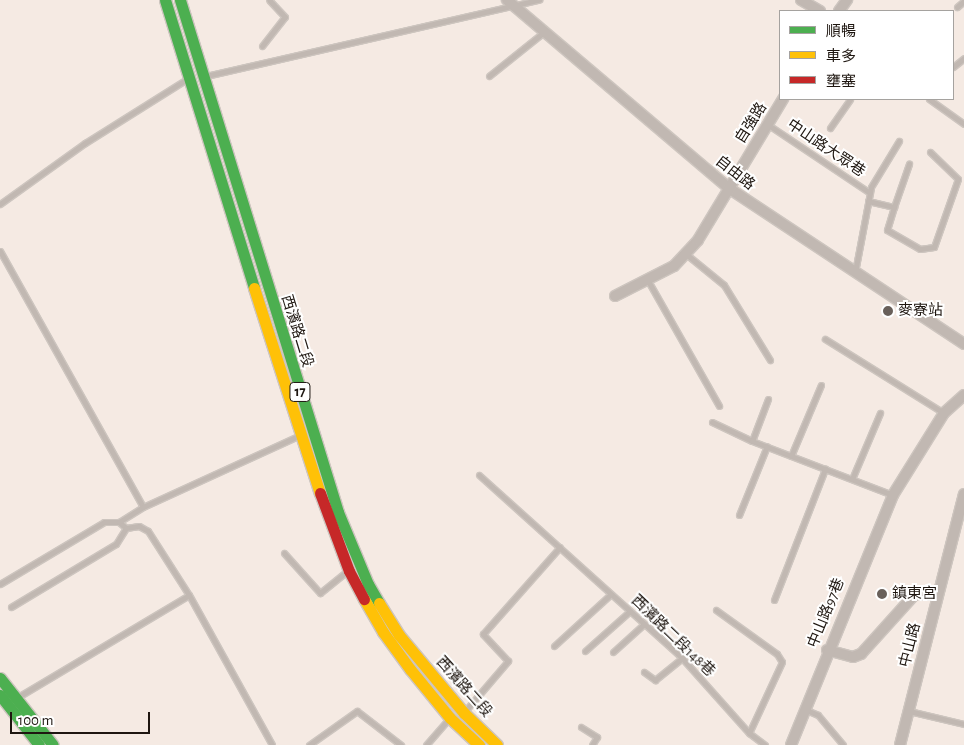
<!DOCTYPE html>
<meta charset="utf-8">
<style>
body{margin:0}
#map{position:relative;width:964px;height:745px;overflow:hidden;background:#f5eae3;font-family:"Alegreya Sans","Noto Sans TC",sans-serif}
div>[style]{position:absolute}
.roads{filter:drop-shadow(1px 0 #cdc5bf) drop-shadow(-1px 0 #cdc5bf) drop-shadow(0 1px #cdc5bf) drop-shadow(0 -1px #cdc5bf)}
.lane>*{height:5px;margin:-2.5px;padding:0 2.5px;transform-origin:2.5px;border-radius:2.5px;background:#c1b8b2}
.street>*{height:10px;margin:-5px;padding:0 5px;transform-origin:5px;border-radius:5px;background:#c1b8b2}
.fast>*{height:11px;margin:-5.5px;padding:0 5.5px;transform-origin:5.5px;border-radius:5.5px;background:#4caf50}
.slow>*{height:11px;margin:-5.5px;padding:0 5.5px;transform-origin:5.5px;border-radius:5.5px;background:#ffc107}
.jam>*{height:11px;margin:-5.5px;padding:0 5.5px;transform-origin:5.5px;border-radius:5.5px;background:#c62828}
.dots>*{width:14px;height:14px;translate:-50% -50%;box-sizing:border-box;border:2px solid #fff;border-radius:50%}
span{translate:-50% -50%;white-space:nowrap;text-align:center;line-height:1.15;-webkit-text-stroke:4px #fff;paint-order:stroke}
.shield-label span{padding:1px 4px;background:#fff;border:1px solid;border-radius:4px;-webkit-text-stroke-width:0}
.shield-label{font-size:14px;color:#1e1610;font-weight:700}
.street-label{font-size:15px;color:#1e1610}
.poi-label{font-size:15px;color:#1e1610}
.left{translate:0 -50%;text-align:left}
.legend{position:absolute;left:779px;top:10px;width:175px;height:90px;box-sizing:border-box;background:#fff;border:1px solid #a5a29f;margin:0;padding:6px 9px;list-style:none;font-size:15px;color:#1e1610}
.legend li{display:flex;align-items:center;gap:10px;height:25px}
.legend b{width:25px;border:1px solid #a5a29f}
.scale{position:absolute;left:10px;top:712px;width:140px;height:22px;box-sizing:border-box;border:2px solid #1e1610;border-top:0;padding-left:6px;font-size:15px;line-height:18px;white-space:nowrap;color:#1e1610;-webkit-text-stroke:4px #fff;paint-order:stroke}
</style>
<div id="map">
<div class="roads">
<div class="lane">
<div style="left:957px;top:7px;width:9px;rotate:-41deg"></div>
<div style="left:262px;top:46px;width:37px;rotate:-52deg"></div>
<div style="left:285px;top:17px;width:23px;rotate:-133deg"></div>
<div style="left:953px;top:67px;width:14px;rotate:-39deg"></div>
<div style="left:206px;top:76px;width:342px;rotate:-12.9deg"></div>
<div style="left:489px;top:76px;width:70px;rotate:-38.7deg"></div>
<div style="left:929px;top:99px;width:43px;rotate:35.5deg"></div>
<div style="left:767px;top:124px;width:124px;rotate:33.8deg"></div>
<div style="left:830px;top:128px;width:35px;rotate:-55deg"></div>
<div style="left:868px;top:201px;width:27px;rotate:13deg"></div>
<div style="left:894px;top:207px;width:46px;rotate:-70.8deg"></div>
<div style="left:0;top:204px;width:105px;rotate:-35.7deg"></div>
<div style="left:85px;top:143px;width:120px;rotate:-32.1deg"></div>
<div style="left:894px;top:207px;width:24px;rotate:107deg"></div>
<div style="left:887px;top:230px;width:38px;rotate:30deg"></div>
<div style="left:920px;top:249px;width:14px;rotate:-8deg"></div>
<div style="left:934px;top:247px;width:72px;rotate:-70.6deg"></div>
<div style="left:958px;top:179px;width:39px;rotate:-136deg"></div>
<div style="left:0;top:251px;width:293px;rotate:60.8deg"></div>
<div style="left:686px;top:254px;width:49px;rotate:39.2deg"></div>
<div style="left:724px;top:285px;width:88px;rotate:58.5deg"></div>
<div style="left:855px;top:272px;width:86px;rotate:-79.3deg"></div>
<div style="left:871px;top:187px;width:54px;rotate:-58.7deg"></div>
<div style="left:647px;top:279px;width:146px;rotate:60.4deg"></div>
<div style="left:825px;top:339px;width:140px;rotate:31.9deg"></div>
<div style="left:712px;top:422px;width:44px;rotate:25.4deg"></div>
<div style="left:752px;top:441px;width:151px;rotate:21deg"></div>
<div style="left:752px;top:441px;width:45px;rotate:-69.1deg"></div>
<div style="left:791px;top:456px;width:77px;rotate:-67.1deg"></div>
<div style="left:479px;top:475px;width:273px;rotate:42deg"></div>
<div style="left:682px;top:658px;width:101px;rotate:48.2deg"></div>
<div style="left:749px;top:733px;width:20px;rotate:37deg"></div>
<div style="left:852px;top:479px;width:72px;rotate:-67deg"></div>
<div style="left:739px;top:515px;width:74px;rotate:-67.9deg"></div>
<div style="left:119px;top:522px;width:9px;rotate:41deg"></div>
<div style="left:126px;top:528px;width:13px;rotate:-9deg"></div>
<div style="left:139px;top:526px;width:10px;rotate:29deg"></div>
<div style="left:148px;top:531px;width:76px;rotate:57.4deg"></div>
<div style="left:189px;top:595px;width:171px;rotate:61deg"></div>
<div style="left:284px;top:553px;width:54px;rotate:48deg"></div>
<div style="left:320px;top:593px;width:33px;rotate:-39deg"></div>
<div style="left:0;top:584px;width:121px;rotate:-30.8deg"></div>
<div style="left:104px;top:522px;width:15px"></div>
<div style="left:119px;top:522px;width:28px;rotate:-32deg"></div>
<div style="left:143px;top:507px;width:170px;rotate:-24.6deg"></div>
<div style="left:774px;top:600px;width:141px;rotate:-68.7deg"></div>
<div style="left:11px;top:607px;width:122px;rotate:-31deg"></div>
<div style="left:116px;top:544px;width:19px;rotate:-58deg"></div>
<div style="left:716px;top:610px;width:75px;rotate:35.8deg"></div>
<div style="left:777px;top:654px;width:9px;rotate:58deg"></div>
<div style="left:782px;top:662px;width:78px;rotate:114.9deg"></div>
<div style="left:554px;top:646px;width:77px;rotate:-42.4deg"></div>
<div style="left:585px;top:651px;width:60px;rotate:-41.6deg"></div>
<div style="left:613px;top:652px;width:42px;rotate:-42.1deg"></div>
<div style="left:644px;top:672px;width:14px;rotate:36deg"></div>
<div style="left:655px;top:680px;width:35px;rotate:-39deg"></div>
<div style="left:18px;top:697px;width:199px;rotate:-30.8deg"></div>
<div style="left:804px;top:709px;width:15px;rotate:23deg"></div>
<div style="left:818px;top:715px;width:39px;rotate:50deg"></div>
<div style="left:466px;top:710px;width:65px;rotate:-49.4deg"></div>
<div style="left:508px;top:661px;width:37px;rotate:-133deg"></div>
<div style="left:483px;top:634px;width:116px;rotate:-48.5deg"></div>
<div style="left:909px;top:711px;width:57px;rotate:13.3deg"></div>
<div style="left:581px;top:727px;width:19px;rotate:32deg"></div>
<div style="left:597px;top:737px;width:9px;rotate:122deg"></div>
<div style="left:309px;top:745px;width:59px;rotate:-35.3deg"></div>
<div style="left:357px;top:711px;width:56px;rotate:37.7deg"></div>
<div style="left:426px;top:745px;width:35px;rotate:-49deg"></div>
</div>
<div class="street">
<div style="left:507px;top:0;width:292px;rotate:40.3deg"></div>
<div style="left:730px;top:189px;width:281px;rotate:33.5deg"></div>
<div style="left:801px;top:0;width:22px;rotate:30deg"></div>
<div style="left:839px;top:11px;width:14px;rotate:-54deg"></div>
<div style="left:615px;top:296px;width:66px;rotate:-27deg"></div>
<div style="left:674px;top:266px;width:35px;rotate:-47deg"></div>
<div style="left:698px;top:240px;width:165px;rotate:-58.9deg"></div>
<div style="left:827px;top:650px;width:27px;rotate:15deg"></div>
<div style="left:853px;top:657px;width:9px;rotate:-21deg"></div>
<div style="left:861px;top:654px;width:81px;rotate:-48deg"></div>
<div style="left:915px;top:594px;width:23px;rotate:2deg"></div>
<div style="left:791px;top:745px;width:270px;rotate:-67.8deg"></div>
<div style="left:893px;top:495px;width:97px;rotate:-58.1deg"></div>
<div style="left:944px;top:413px;width:27px;rotate:-42deg"></div>
<div style="left:900px;top:745px;width:259px;rotate:-75.7deg"></div>
</div>
<div class="fast">
<div style="left:165px;top:0;width:301px;rotate:72.8deg"></div>
<div style="left:180px;top:0;width:536px;rotate:72.85deg"></div>
<div style="left:338px;top:512px;width:78px;rotate:67.4deg"></div>
<div style="left:368px;top:584px;width:22px;rotate:60deg"></div>
<div style="left:0;top:678px;width:85px;rotate:51.7deg"></div>
<div style="left:0;top:695px;width:63px;rotate:52deg"></div>
</div>
<div class="slow">
<div style="left:254px;top:288px;width:215px;rotate:72.2deg"></div>
<div style="left:364px;top:599px;width:38px;rotate:60deg"></div>
<div style="left:383px;top:632px;width:46px;rotate:53.9deg"></div>
<div style="left:410px;top:669px;width:63px;rotate:50.8deg"></div>
<div style="left:450px;top:718px;width:40px;rotate:43deg"></div>
<div style="left:379px;top:603px;width:38px;rotate:58deg"></div>
<div style="left:399px;top:635px;width:102px;rotate:50.2deg"></div>
<div style="left:464px;top:713px;width:46px;rotate:44.1deg"></div>
</div>
<div class="jam">
<div style="left:320px;top:493px;width:83px;rotate:69.6deg"></div>
<div style="left:349px;top:571px;width:32px;rotate:62deg"></div>
</div>
</div>
<div class="dots">
<div style="left:888px;top:311px;background:#69605a"></div>
<div style="left:882px;top:594px;background:#69605a"></div>
</div>
<div class="shield-label">
<span style="left:300px;top:392px">17</span>
</div>
<div class="street-label">
<span style="left:751px;top:123px;rotate:-58deg">自強路</span>
<span style="left:826px;top:148px;rotate:34deg">中山路大眾巷</span>
<span style="left:735px;top:173px;rotate:38deg">自由路</span>
<span style="left:297px;top:331px;rotate:73deg">西濱路二段</span>
<span style="left:826px;top:613px;rotate:-68deg">中山路97巷</span>
<span style="left:673px;top:636px;rotate:44deg">西濱路二段148巷</span>
<span style="left:910px;top:645px;rotate:-76deg">中山路</span>
<span style="left:464px;top:687px;rotate:48deg">西濱路二段</span>
</div>
<div class="poi-label">
<span class="left" style="left:898px;top:311px">麥寮站</span>
<span class="left" style="left:892px;top:594px">鎮東宮</span>
</div>
<ul class="legend">
<li><b style="height:6px;background:#4caf50"></b>順暢</li>
<li><b style="height:6px;background:#ffc107"></b>車多</li>
<li><b style="height:6px;background:#c62828"></b>壅塞</li>
</ul>
<div class="scale">100 m</div>
</div>
